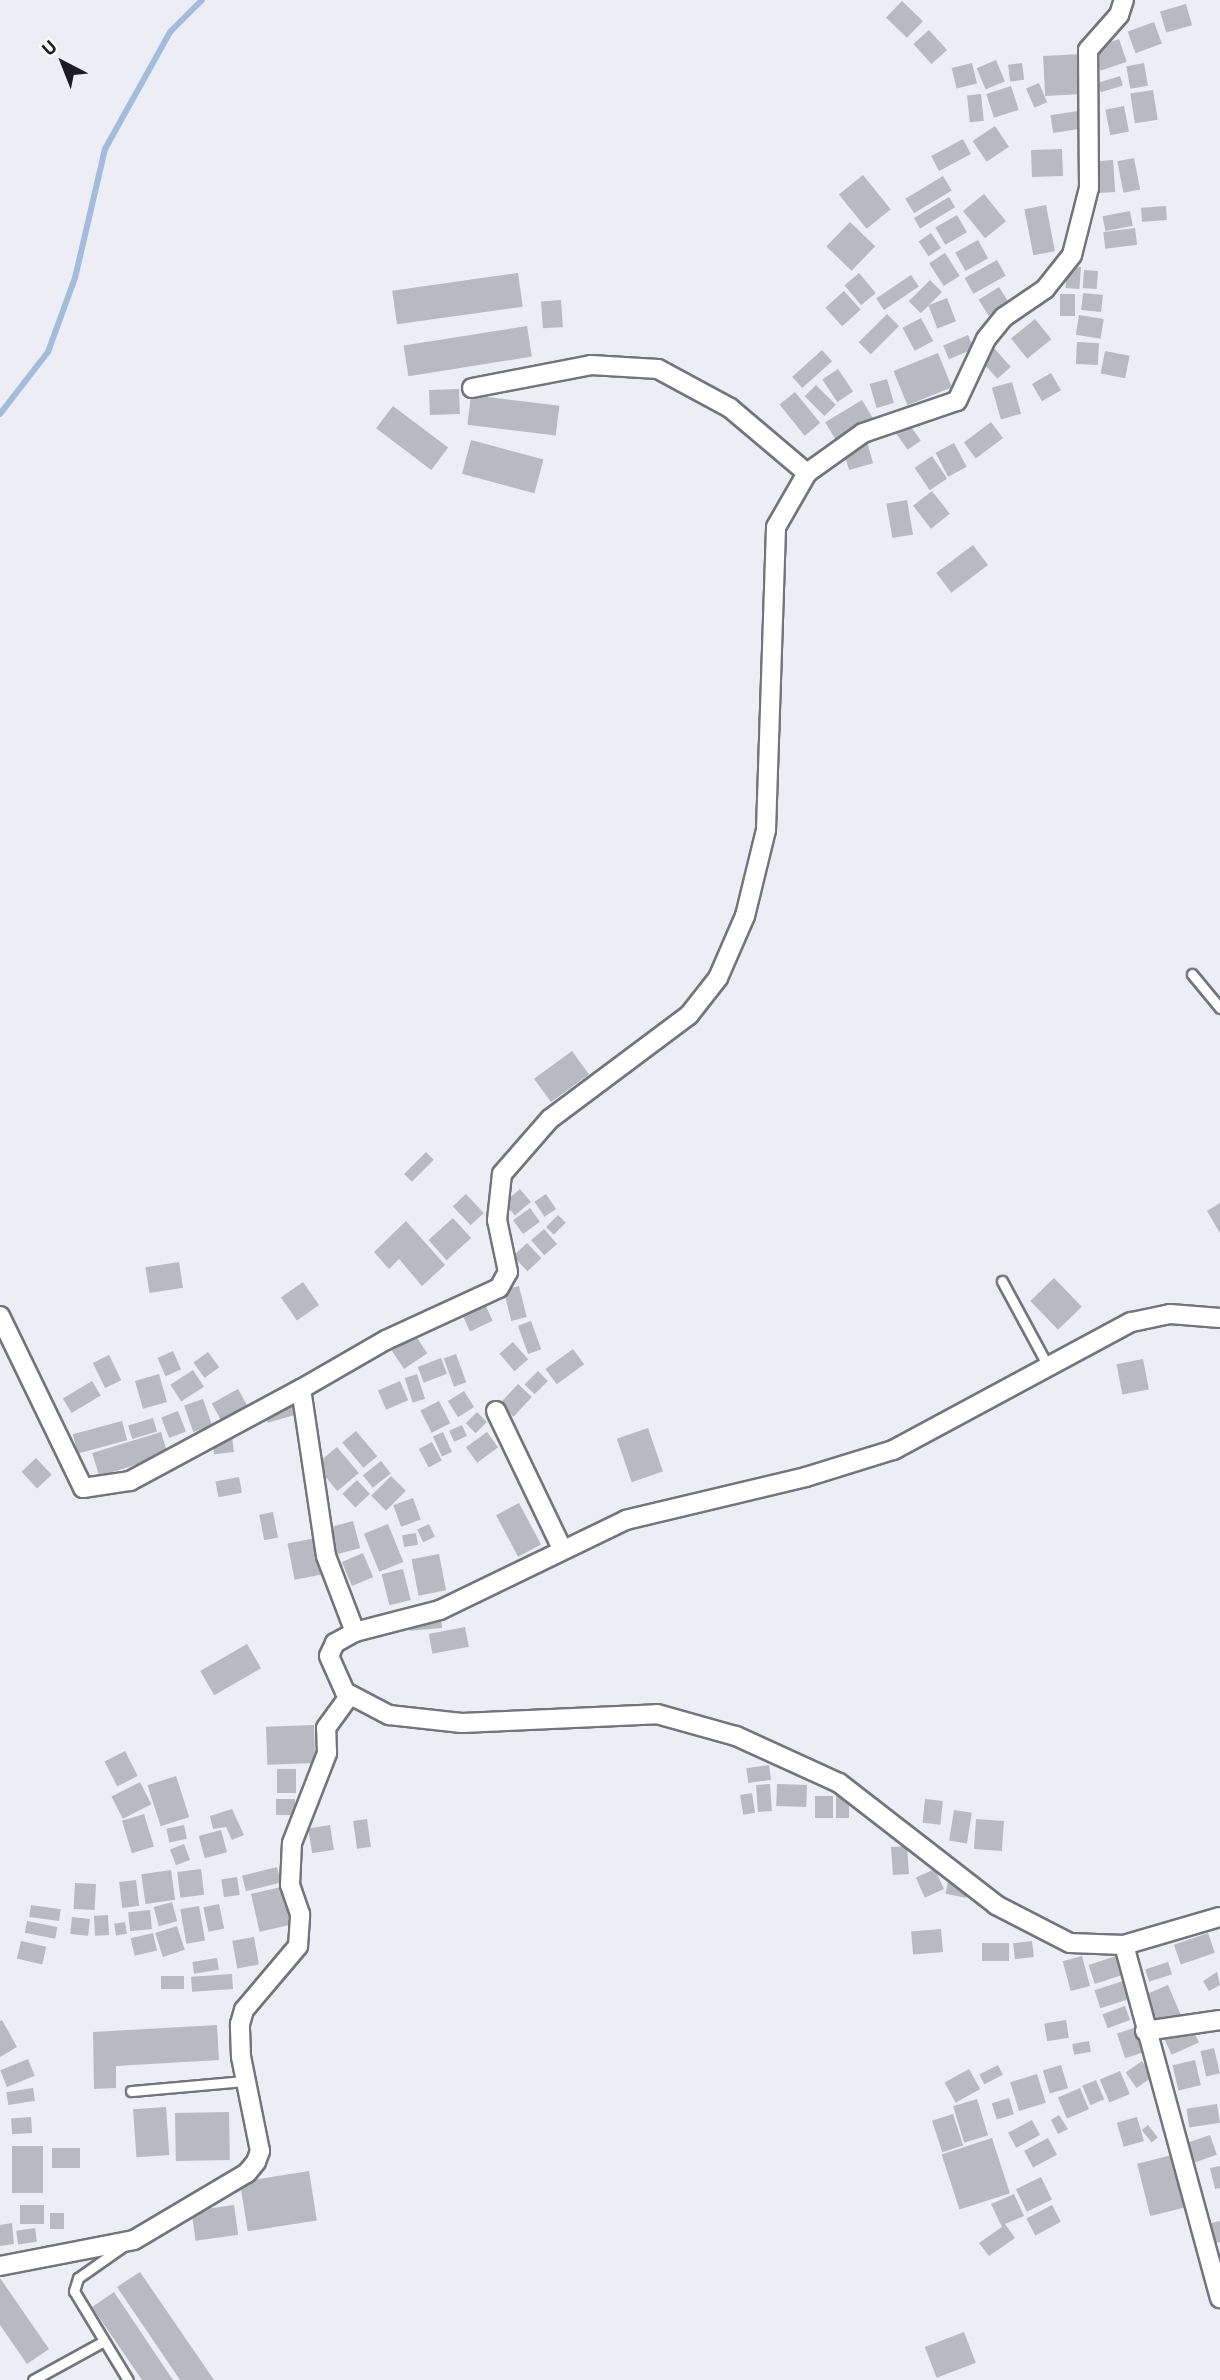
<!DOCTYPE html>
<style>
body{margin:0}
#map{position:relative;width:1220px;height:2380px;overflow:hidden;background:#ecedf5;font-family:"Titillium Web",sans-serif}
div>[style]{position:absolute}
.stream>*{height:6px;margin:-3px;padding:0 3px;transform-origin:3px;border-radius:3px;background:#a4bcdc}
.building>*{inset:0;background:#b9b9c2;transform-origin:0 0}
.roads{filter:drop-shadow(2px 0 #74747c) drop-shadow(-2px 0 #74747c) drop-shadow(0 2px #74747c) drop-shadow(0 -2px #74747c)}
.lane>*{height:9px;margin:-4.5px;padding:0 4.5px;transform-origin:4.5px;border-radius:4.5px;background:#fff}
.street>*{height:18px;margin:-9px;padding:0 9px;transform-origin:9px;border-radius:9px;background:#fff}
span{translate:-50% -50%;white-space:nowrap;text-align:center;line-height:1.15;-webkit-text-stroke:5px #fafafe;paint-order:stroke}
.north{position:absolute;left:28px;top:28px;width:70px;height:70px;-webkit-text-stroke:5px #fafafe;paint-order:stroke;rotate:318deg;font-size:19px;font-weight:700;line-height:28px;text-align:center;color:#1d1d21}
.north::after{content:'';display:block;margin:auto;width:24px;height:32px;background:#1d1d21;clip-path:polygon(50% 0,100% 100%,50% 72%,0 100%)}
</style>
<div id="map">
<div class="stream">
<div style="left:0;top:414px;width:78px;rotate:-52.3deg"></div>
<div style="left:48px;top:352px;width:79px;rotate:-70deg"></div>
<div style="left:75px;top:278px;width:132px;rotate:-76.9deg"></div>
<div style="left:105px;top:149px;width:134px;rotate:-60.9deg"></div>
<div style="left:170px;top:32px;width:45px;rotate:-45deg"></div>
</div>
<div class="building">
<div style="left:902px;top:1px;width:29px;height:23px;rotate:44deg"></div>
<div style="left:1186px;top:4px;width:22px;height:27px;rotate:74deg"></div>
<div style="left:1154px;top:22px;width:23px;height:28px;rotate:70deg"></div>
<div style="left:929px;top:30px;width:27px;height:21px;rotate:48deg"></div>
<div style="left:1119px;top:39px;width:24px;height:28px;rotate:71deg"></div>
<div style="left:1082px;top:54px;width:40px;height:39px;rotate:87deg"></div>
<div style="left:996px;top:60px;width:23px;height:21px;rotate:67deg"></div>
<div style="left:972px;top:63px;width:21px;height:21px;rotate:76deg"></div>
<div style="left:1022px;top:63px;width:17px;height:14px;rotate:83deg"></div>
<div style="left:1144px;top:63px;width:23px;height:18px;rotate:80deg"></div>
<div style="left:1120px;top:76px;width:10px;height:23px;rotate:73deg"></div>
<div style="left:1039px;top:83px;width:21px;height:14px;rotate:67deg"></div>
<div style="left:1011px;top:86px;width:25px;height:26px;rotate:72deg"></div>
<div style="left:1153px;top:90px;width:30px;height:23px;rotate:81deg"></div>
<div style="left:981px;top:94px;width:27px;height:14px;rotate:84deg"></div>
<div style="left:1124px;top:106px;width:26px;height:19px;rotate:79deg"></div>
<div style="left:1084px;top:110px;width:18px;height:34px;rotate:81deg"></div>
<div style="left:995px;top:126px;width:25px;height:27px;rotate:56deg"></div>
<div style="left:963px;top:139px;width:17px;height:36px;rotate:62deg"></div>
<div style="left:1062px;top:149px;width:27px;height:31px;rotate:88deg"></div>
<div style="left:1134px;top:158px;width:32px;height:17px;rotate:79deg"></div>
<div style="left:1113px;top:160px;width:32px;height:20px;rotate:86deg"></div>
<div style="left:863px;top:175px;width:44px;height:31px;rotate:51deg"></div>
<div style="left:943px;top:176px;width:17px;height:44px;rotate:59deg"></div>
<div style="left:984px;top:194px;width:35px;height:27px;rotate:51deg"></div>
<div style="left:949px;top:197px;width:12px;height:41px;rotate:59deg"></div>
<div style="left:1046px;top:205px;width:47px;height:22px;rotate:79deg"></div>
<div style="left:1166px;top:206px;width:14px;height:25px;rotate:86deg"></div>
<div style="left:1130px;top:211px;width:15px;height:28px;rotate:79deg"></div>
<div style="left:957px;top:215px;width:20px;height:25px;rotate:60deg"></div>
<div style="left:850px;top:222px;width:35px;height:34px;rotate:44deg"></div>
<div style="left:1135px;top:228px;width:17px;height:32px;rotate:83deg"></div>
<div style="left:931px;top:233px;width:18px;height:15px;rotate:56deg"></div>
<div style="left:978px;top:240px;width:21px;height:26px;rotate:61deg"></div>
<div style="left:945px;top:253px;width:27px;height:19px;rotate:57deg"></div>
<div style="left:997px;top:260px;width:18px;height:37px;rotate:61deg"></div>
<div style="left:1067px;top:266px;width:14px;height:22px;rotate:4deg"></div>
<div style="left:1084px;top:270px;width:14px;height:18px;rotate:4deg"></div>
<div style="left:518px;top:273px;width:34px;height:127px;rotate:82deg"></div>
<div style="left:859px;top:273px;width:26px;height:19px;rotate:50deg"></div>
<div style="left:911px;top:275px;width:14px;height:42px;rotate:56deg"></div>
<div style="left:930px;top:280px;width:17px;height:30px;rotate:45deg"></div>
<div style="left:999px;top:287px;width:19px;height:24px;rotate:58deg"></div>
<div style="left:844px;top:291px;width:25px;height:25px;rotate:48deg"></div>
<div style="left:1083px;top:293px;width:20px;height:17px;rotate:6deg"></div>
<div style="left:1060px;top:294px;width:15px;height:22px"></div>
<div style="left:947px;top:298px;width:25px;height:20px;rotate:69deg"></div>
<div style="left:561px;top:300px;width:27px;height:20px;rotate:86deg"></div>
<div style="left:887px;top:314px;width:17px;height:40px;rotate:45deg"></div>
<div style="left:1079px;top:315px;width:25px;height:20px;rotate:9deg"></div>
<div style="left:921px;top:318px;width:26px;height:21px;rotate:62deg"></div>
<div style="left:1035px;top:319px;width:26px;height:31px;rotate:51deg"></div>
<div style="left:527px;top:326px;width:31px;height:125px;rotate:81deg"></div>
<div style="left:968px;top:335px;width:15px;height:27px;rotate:67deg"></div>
<div style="left:1077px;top:342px;width:22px;height:22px;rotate:3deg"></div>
<div style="left:992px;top:346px;width:28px;height:18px;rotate:48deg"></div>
<div style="left:822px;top:350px;width:15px;height:40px;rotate:48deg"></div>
<div style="left:1105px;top:351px;width:25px;height:23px;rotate:11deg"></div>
<div style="left:938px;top:353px;width:37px;height:48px;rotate:68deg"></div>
<div style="left:838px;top:369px;width:27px;height:19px;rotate:56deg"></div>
<div style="left:1051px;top:373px;width:20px;height:22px;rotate:60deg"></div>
<div style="left:887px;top:379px;width:25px;height:18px;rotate:74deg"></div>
<div style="left:1012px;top:382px;width:33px;height:21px;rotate:74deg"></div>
<div style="left:816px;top:385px;width:28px;height:16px;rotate:45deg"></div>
<div style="left:459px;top:389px;width:25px;height:30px;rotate:88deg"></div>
<div style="left:795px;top:392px;width:40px;height:20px;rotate:51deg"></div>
<div style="left:471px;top:395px;width:89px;height:30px;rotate:7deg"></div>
<div style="left:862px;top:400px;width:23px;height:43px;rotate:59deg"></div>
<div style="left:393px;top:406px;width:69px;height:28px;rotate:37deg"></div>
<div style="left:907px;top:421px;width:24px;height:16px;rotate:55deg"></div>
<div style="left:991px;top:422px;width:20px;height:34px;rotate:53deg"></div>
<div style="left:471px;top:440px;width:75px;height:35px;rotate:15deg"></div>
<div style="left:867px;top:442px;width:22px;height:25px;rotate:74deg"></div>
<div style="left:954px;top:443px;width:27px;height:21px;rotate:62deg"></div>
<div style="left:932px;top:456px;width:27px;height:21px;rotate:56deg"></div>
<div style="left:932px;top:491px;width:29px;height:24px;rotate:52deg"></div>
<div style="left:907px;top:500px;width:35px;height:21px;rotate:80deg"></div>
<div style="left:973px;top:545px;width:25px;height:46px;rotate:53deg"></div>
<div style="left:572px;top:1051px;width:29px;height:47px;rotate:54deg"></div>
<div style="left:426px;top:1152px;width:11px;height:31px;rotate:45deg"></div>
<div style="left:520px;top:1189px;width:17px;height:21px;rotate:50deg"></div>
<div style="left:466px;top:1194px;width:26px;height:18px;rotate:47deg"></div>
<div style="left:546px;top:1194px;width:18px;height:14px;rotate:56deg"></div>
<div style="clip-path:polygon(1220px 1203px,1220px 1233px,1207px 1211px)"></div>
<div style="left:530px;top:1208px;width:17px;height:21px;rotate:54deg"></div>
<div style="left:558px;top:1215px;width:11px;height:17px;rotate:45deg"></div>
<div style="left:453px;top:1218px;width:27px;height:33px;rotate:48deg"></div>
<div style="clip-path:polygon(406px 1221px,445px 1265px,422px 1286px,399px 1259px,389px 1269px,374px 1252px)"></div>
<div style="left:544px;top:1229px;width:20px;height:17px;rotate:49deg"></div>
<div style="left:527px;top:1243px;width:21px;height:19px;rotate:47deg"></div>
<div style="left:179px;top:1262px;width:26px;height:34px;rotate:81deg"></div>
<div style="left:1054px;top:1278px;width:40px;height:33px;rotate:46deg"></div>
<div style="left:303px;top:1282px;width:28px;height:27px;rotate:55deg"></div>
<div style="left:519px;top:1286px;width:32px;height:16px;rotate:76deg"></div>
<div style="left:483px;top:1300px;width:23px;height:25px;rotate:65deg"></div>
<div style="left:531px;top:1321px;width:30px;height:14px;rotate:70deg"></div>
<div style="left:415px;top:1335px;width:22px;height:28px;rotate:56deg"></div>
<div style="left:513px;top:1342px;width:23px;height:18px;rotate:49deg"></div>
<div style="left:573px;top:1349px;width:19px;height:34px;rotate:54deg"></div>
<div style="left:173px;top:1351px;width:20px;height:17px;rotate:66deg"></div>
<div style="left:208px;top:1352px;width:19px;height:18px;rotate:54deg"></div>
<div style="left:456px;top:1354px;width:30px;height:13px;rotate:70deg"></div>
<div style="left:109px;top:1355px;width:28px;height:18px;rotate:64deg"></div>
<div style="left:441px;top:1358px;width:17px;height:25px;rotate:69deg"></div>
<div style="left:1143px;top:1359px;width:31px;height:27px;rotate:79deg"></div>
<div style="left:193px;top:1370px;width:20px;height:27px;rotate:57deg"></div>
<div style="left:538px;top:1371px;width:14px;height:19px;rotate:45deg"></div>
<div style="left:159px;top:1374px;width:29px;height:25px;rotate:74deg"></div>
<div style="left:417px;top:1374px;width:26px;height:13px;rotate:72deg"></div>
<div style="left:92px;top:1381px;width:17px;height:34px;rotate:59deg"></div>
<div style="left:400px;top:1381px;width:21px;height:24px;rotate:67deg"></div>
<div style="left:518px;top:1384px;width:19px;height:27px;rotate:43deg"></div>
<div style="left:238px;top:1389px;width:21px;height:30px;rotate:61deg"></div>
<div style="left:464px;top:1391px;width:19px;height:19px;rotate:58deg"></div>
<div style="left:203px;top:1399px;width:28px;height:20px;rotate:71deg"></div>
<div style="left:296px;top:1399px;width:15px;height:34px;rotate:74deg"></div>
<div style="left:439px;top:1401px;width:25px;height:21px;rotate:63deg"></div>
<div style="left:178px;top:1411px;width:22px;height:18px;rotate:69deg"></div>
<div style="left:477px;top:1412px;width:14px;height:16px;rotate:45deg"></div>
<div style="left:153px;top:1418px;width:14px;height:26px;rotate:73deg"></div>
<div style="left:122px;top:1421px;width:20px;height:51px;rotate:75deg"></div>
<div style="left:462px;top:1425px;width:12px;height:14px;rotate:66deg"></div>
<div style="left:648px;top:1428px;width:46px;height:33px;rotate:71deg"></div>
<div style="left:356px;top:1431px;width:33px;height:18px;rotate:50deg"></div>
<div style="left:161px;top:1432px;width:24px;height:72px;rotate:73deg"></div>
<div style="left:443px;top:1432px;width:22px;height:11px;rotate:66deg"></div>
<div style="left:487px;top:1432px;width:19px;height:26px;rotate:54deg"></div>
<div style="left:232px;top:1436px;width:16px;height:20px;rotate:83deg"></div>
<div style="left:432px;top:1442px;width:21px;height:15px;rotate:62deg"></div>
<div style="left:337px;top:1447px;width:34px;height:28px;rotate:50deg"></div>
<div style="left:36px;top:1458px;width:23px;height:20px;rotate:47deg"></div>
<div style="left:381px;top:1461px;width:16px;height:23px;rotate:52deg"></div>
<div style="left:391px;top:1476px;width:21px;height:28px;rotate:45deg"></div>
<div style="left:239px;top:1477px;width:16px;height:24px;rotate:79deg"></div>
<div style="left:357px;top:1480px;width:19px;height:20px;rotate:47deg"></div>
<div style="left:413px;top:1498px;width:23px;height:21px;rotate:70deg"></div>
<div style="left:519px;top:1503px;width:47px;height:26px;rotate:62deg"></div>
<div style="left:273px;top:1512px;width:26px;height:14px;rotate:79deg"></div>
<div style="left:353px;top:1521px;width:28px;height:24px;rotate:75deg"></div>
<div style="left:388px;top:1524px;width:41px;height:26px;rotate:68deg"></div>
<div style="left:429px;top:1524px;width:14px;height:13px;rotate:65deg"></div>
<div style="left:416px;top:1533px;width:12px;height:14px;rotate:81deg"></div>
<div style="left:316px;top:1538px;width:37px;height:29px;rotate:79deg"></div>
<div style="left:363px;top:1553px;width:26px;height:23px;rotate:67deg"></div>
<div style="left:439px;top:1554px;width:37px;height:28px;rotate:79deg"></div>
<div style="left:403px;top:1569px;width:32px;height:22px;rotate:76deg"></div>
<div style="left:441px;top:1616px;width:12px;height:32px;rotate:85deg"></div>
<div style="left:465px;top:1627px;width:20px;height:37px;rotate:79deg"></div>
<div style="left:247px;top:1644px;width:28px;height:54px;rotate:60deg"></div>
<div style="left:314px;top:1725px;width:38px;height:48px;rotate:88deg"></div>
<div style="left:125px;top:1751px;width:28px;height:23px;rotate:63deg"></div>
<div style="left:769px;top:1765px;width:15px;height:23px;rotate:82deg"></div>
<div style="left:277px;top:1769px;width:19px;height:24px"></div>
<div style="left:176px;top:1776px;width:43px;height:30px;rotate:72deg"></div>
<div style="left:140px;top:1782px;width:25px;height:32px;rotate:63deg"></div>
<div style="left:770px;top:1784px;width:27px;height:14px;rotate:86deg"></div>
<div style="left:777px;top:1784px;width:30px;height:22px;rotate:2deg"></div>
<div style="left:752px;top:1793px;width:20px;height:12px;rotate:81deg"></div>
<div style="left:815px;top:1796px;width:18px;height:22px"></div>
<div style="left:849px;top:1796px;width:22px;height:13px;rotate:90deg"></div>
<div style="left:276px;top:1799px;width:19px;height:16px"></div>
<div style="left:925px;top:1799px;width:18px;height:24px;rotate:6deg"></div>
<div style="clip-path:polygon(232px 1809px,244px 1835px,232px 1840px,226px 1827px,213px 1829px,210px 1816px)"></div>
<div style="left:954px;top:1810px;width:18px;height:31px;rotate:9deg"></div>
<div style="left:144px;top:1814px;width:34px;height:23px;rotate:73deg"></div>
<div style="left:367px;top:1819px;width:28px;height:14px;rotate:82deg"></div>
<div style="left:976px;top:1819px;width:28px;height:30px;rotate:4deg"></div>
<div style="left:184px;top:1825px;width:14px;height:18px;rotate:78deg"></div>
<div style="left:330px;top:1825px;width:25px;height:22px;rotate:81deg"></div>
<div style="left:221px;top:1830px;width:23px;height:23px;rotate:75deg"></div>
<div style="left:184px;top:1844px;width:17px;height:15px;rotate:69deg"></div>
<div style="left:907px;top:1846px;width:28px;height:16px;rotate:86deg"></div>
<div style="left:277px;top:1867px;width:16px;height:36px;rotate:76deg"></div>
<div style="left:201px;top:1869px;width:26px;height:24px;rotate:83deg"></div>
<div style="left:935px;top:1869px;width:22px;height:21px;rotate:66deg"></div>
<div style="left:171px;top:1870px;width:30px;height:30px;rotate:82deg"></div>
<div style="left:237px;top:1877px;width:18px;height:16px;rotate:81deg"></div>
<div style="left:136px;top:1880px;width:26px;height:17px;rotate:83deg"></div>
<div style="left:948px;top:1881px;width:21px;height:13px;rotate:11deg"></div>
<div style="left:75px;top:1883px;width:21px;height:26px;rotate:3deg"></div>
<div style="left:285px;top:1886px;width:39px;height:35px;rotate:77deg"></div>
<div style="left:172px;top:1902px;width:20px;height:19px;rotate:75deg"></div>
<div style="left:219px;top:1904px;width:25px;height:16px;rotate:78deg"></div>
<div style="left:31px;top:1905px;width:30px;height:12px;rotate:8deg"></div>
<div style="left:199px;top:1906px;width:35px;height:19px;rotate:80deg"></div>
<div style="left:150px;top:1910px;width:19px;height:22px;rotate:84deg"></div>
<div style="left:108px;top:1915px;width:20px;height:14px;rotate:87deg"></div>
<div style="left:72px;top:1917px;width:18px;height:17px;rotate:6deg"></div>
<div style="left:27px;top:1921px;width:31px;height:12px;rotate:11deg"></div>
<div style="left:125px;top:1922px;width:12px;height:11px;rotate:81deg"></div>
<div style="left:177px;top:1926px;width:25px;height:23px;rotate:72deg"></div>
<div style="left:941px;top:1929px;width:23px;height:30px;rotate:85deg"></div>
<div style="left:153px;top:1933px;width:18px;height:23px;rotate:77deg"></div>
<div style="left:1208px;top:1933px;width:21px;height:36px;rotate:71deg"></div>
<div style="left:254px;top:1937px;width:28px;height:22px;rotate:80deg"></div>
<div style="left:21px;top:1941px;width:26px;height:18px;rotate:13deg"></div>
<div style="left:1032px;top:1941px;width:16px;height:19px;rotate:83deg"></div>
<div style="left:1009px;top:1943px;width:18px;height:27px;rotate:90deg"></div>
<div style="left:1119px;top:1955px;width:20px;height:32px;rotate:72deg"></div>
<div style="left:1082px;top:1956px;width:31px;height:20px;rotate:75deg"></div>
<div style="left:217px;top:1958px;width:12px;height:25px;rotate:81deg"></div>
<div style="left:1168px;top:1962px;width:13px;height:24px;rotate:72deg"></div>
<div style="clip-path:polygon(1217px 1972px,1220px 1985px,1209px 1991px,1203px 1981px)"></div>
<div style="left:232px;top:1974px;width:15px;height:41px;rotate:86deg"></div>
<div style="left:184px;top:1976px;width:13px;height:23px;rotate:90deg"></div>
<div style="left:1123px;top:1981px;width:19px;height:30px;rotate:72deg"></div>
<div style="left:1168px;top:1985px;width:34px;height:30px;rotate:67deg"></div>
<div style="left:1125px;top:2006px;width:15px;height:24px;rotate:70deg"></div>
<div style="clip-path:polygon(2px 2020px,17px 2047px,0 2057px,0 2021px)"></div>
<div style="left:1066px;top:2020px;width:18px;height:22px;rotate:81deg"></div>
<div style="clip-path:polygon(217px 2025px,219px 2060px,116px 2066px,116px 2088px,94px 2089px,93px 2032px)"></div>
<div style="left:1137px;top:2027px;width:26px;height:21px;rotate:72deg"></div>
<div style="left:1192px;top:2027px;width:17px;height:30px;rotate:66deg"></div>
<div style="left:1089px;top:2041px;width:11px;height:17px;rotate:80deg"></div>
<div style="left:1214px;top:2048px;width:26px;height:14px;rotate:77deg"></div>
<div style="left:28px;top:2059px;width:18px;height:30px;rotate:68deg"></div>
<div style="left:1195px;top:2060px;width:26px;height:23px;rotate:77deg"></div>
<div style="left:1142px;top:2061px;width:19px;height:20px;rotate:55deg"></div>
<div style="left:998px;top:2065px;width:11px;height:21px;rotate:63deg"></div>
<div style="left:1061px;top:2065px;width:24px;height:19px;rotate:73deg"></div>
<div style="left:969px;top:2069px;width:23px;height:28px;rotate:61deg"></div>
<div style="left:1120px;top:2071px;width:25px;height:22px;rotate:67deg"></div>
<div style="left:1037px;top:2074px;width:30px;height:28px;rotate:73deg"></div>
<div style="left:1096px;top:2080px;width:21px;height:15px;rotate:67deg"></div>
<div style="left:33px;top:2088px;width:13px;height:27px;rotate:81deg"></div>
<div style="left:1080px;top:2088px;width:23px;height:24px;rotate:67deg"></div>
<div style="left:1009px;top:2098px;width:17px;height:18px;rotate:73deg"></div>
<div style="left:977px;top:2099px;width:38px;height:25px;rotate:73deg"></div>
<div style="left:1217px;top:2104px;width:19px;height:31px;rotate:81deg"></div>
<div style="left:166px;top:2107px;width:48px;height:33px;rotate:86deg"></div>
<div style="left:229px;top:2112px;width:48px;height:54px;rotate:89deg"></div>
<div style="left:953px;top:2114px;width:33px;height:22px;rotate:72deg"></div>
<div style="clip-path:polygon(1059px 2115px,1068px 2129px,1058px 2134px,1051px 2120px)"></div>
<div style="left:31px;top:2117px;width:16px;height:20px;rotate:86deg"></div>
<div style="left:1137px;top:2117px;width:25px;height:21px;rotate:74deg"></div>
<div style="left:1032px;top:2120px;width:17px;height:27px;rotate:62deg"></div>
<div style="left:1148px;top:2125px;width:16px;height:8px;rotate:52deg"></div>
<div style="left:1210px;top:2135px;width:21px;height:23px;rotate:71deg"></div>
<div style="left:992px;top:2138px;width:58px;height:53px;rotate:72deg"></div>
<div style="left:1048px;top:2138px;width:19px;height:27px;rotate:62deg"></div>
<div style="left:12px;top:2146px;width:31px;height:47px"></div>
<div style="left:52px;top:2148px;width:28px;height:20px"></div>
<div style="left:1176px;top:2154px;width:54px;height:40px;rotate:76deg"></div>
<div style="clip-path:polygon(1220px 2166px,1220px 2188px,1215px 2189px,1210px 2168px)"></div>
<div style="left:309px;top:2171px;width:50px;height:70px;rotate:81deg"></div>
<div style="left:1041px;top:2177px;width:25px;height:28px;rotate:64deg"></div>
<div style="clip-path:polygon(1014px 2194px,1024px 2216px,1005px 2224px,1015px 2238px,989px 2256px,979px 2243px,1002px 2227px,991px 2204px)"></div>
<div style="left:20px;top:2205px;width:24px;height:19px"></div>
<div style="left:234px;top:2205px;width:30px;height:43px;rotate:82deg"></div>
<div style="left:1052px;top:2205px;width:19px;height:29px;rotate:62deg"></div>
<div style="left:50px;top:2213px;width:14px;height:16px"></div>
<div style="clip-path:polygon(1220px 2221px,1220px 2242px,1216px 2243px,1211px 2223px)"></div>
<div style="clip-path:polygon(12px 2223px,14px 2244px,0 2246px,0 2225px)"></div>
<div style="left:35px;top:2228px;width:14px;height:19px;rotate:82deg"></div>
<div style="clip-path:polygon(140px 2272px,214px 2380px,180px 2380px,117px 2287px)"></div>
<div style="clip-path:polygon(0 2278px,49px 2349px,27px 2364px,0 2325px)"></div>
<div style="clip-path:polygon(114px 2292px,173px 2380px,142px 2380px,92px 2307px)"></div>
<div style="left:964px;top:2332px;width:33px;height:42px;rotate:69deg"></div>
</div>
<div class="roads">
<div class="lane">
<div style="left:1192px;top:974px;width:44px;rotate:50.5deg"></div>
<div style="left:1002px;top:1281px;width:99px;rotate:61.6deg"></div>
<div style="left:131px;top:2091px;width:115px;rotate:-5deg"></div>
<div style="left:122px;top:2247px;width:54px;rotate:144.8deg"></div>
<div style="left:78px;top:2278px;width:14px;rotate:107deg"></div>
<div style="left:74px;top:2291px;width:104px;rotate:58.8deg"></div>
<div style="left:33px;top:2380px;width:79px;rotate:-28.8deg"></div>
</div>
<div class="street">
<div style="left:472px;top:388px;width:121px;rotate:-10.9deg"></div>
<div style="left:591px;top:365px;width:67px;rotate:3.4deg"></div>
<div style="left:658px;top:369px;width:82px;rotate:28.4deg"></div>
<div style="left:730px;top:408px;width:101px;rotate:40.2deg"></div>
<div style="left:0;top:1316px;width:191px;rotate:64.2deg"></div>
<div style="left:83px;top:1488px;width:48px;rotate:-8.5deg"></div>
<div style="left:130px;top:1481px;width:194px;rotate:-28.3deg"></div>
<div style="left:1220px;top:1318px;width:50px;rotate:-175.4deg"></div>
<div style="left:1170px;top:1314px;width:40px;rotate:168deg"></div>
<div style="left:1131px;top:1322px;width:270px;rotate:151.7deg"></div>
<div style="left:893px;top:1450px;width:91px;rotate:162.8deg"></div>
<div style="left:806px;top:1477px;width:185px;rotate:166.6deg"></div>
<div style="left:626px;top:1520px;width:207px;rotate:154.2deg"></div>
<div style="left:440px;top:1610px;width:88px;rotate:165.5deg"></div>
<div style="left:355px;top:1632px;width:23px;rotate:151deg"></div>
<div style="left:335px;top:1643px;width:14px;rotate:115deg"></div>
<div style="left:329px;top:1656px;width:39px;rotate:66deg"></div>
<div style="left:345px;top:1692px;width:50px;rotate:27.6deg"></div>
<div style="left:389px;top:1715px;width:73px;rotate:6.3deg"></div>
<div style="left:462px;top:1723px;width:195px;rotate:-2.6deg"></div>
<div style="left:657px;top:1714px;width:82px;rotate:15.6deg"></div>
<div style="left:736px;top:1736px;width:113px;rotate:24.5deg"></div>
<div style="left:839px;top:1783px;width:199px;rotate:37.8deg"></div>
<div style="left:996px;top:1905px;width:83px;rotate:27.2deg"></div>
<div style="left:1070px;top:1943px;width:54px;rotate:2.1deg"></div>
<div style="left:1124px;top:1945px;width:100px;rotate:-16.3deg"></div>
<div style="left:496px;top:1411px;width:153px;rotate:64.4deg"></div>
<div style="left:355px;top:1632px;width:81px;rotate:-110.9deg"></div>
<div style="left:326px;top:1556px;width:169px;rotate:-98.5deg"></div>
<div style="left:301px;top:1389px;width:98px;rotate:-30deg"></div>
<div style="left:386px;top:1340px;width:124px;rotate:-24.7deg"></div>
<div style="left:499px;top:1288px;width:18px;rotate:-61deg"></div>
<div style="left:508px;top:1272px;width:53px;rotate:-101.9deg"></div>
<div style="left:497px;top:1220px;width:46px;rotate:-83.8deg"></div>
<div style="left:502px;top:1174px;width:73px;rotate:-48.9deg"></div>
<div style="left:550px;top:1119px;width:174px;rotate:-36.8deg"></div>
<div style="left:689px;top:1015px;width:47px;rotate:-51.9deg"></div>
<div style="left:718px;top:978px;width:68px;rotate:-66.5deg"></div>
<div style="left:745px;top:916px;width:89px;rotate:-76.3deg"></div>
<div style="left:766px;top:830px;width:303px;rotate:-88.1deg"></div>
<div style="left:776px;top:527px;width:62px;rotate:-60.1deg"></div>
<div style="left:807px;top:473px;width:69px;rotate:-35.5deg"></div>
<div style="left:863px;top:433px;width:99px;rotate:-18.8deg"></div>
<div style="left:957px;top:401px;width:68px;rotate:-64.9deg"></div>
<div style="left:986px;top:339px;width:28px;rotate:-51deg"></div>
<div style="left:1004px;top:317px;width:50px;rotate:-34.3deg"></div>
<div style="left:1045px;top:289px;width:43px;rotate:-51.5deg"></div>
<div style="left:1072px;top:255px;width:69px;rotate:-75.8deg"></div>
<div style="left:1089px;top:188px;width:138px;rotate:-90.4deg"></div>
<div style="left:1088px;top:50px;width:47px;rotate:-48.5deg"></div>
<div style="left:1119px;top:15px;width:16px;rotate:-72deg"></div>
<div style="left:1124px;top:1945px;width:366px;rotate:74.8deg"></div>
<div style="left:1145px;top:2031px;width:76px;rotate:-8.3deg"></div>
<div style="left:0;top:2266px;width:136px;rotate:-11deg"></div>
<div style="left:134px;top:2240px;width:131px;rotate:-30.7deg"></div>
<div style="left:247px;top:2173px;width:14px;rotate:-51deg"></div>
<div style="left:256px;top:2162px;width:12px;rotate:-70deg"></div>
<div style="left:260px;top:2151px;width:96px;rotate:-101.4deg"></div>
<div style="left:241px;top:2057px;width:33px;rotate:-92deg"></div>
<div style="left:240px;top:2024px;width:15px;rotate:-74deg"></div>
<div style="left:244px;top:2010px;width:84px;rotate:-49.8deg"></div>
<div style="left:298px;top:1946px;width:32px;rotate:-86deg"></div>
<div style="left:300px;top:1914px;width:31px;rotate:-109deg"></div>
<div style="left:290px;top:1885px;width:42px;rotate:-87.3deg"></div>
<div style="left:292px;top:1843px;width:97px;rotate:-68.7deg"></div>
<div style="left:327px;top:1753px;width:25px;rotate:-92deg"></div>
<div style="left:326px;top:1728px;width:39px;rotate:-54deg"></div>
</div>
</div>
<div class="north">U</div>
</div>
